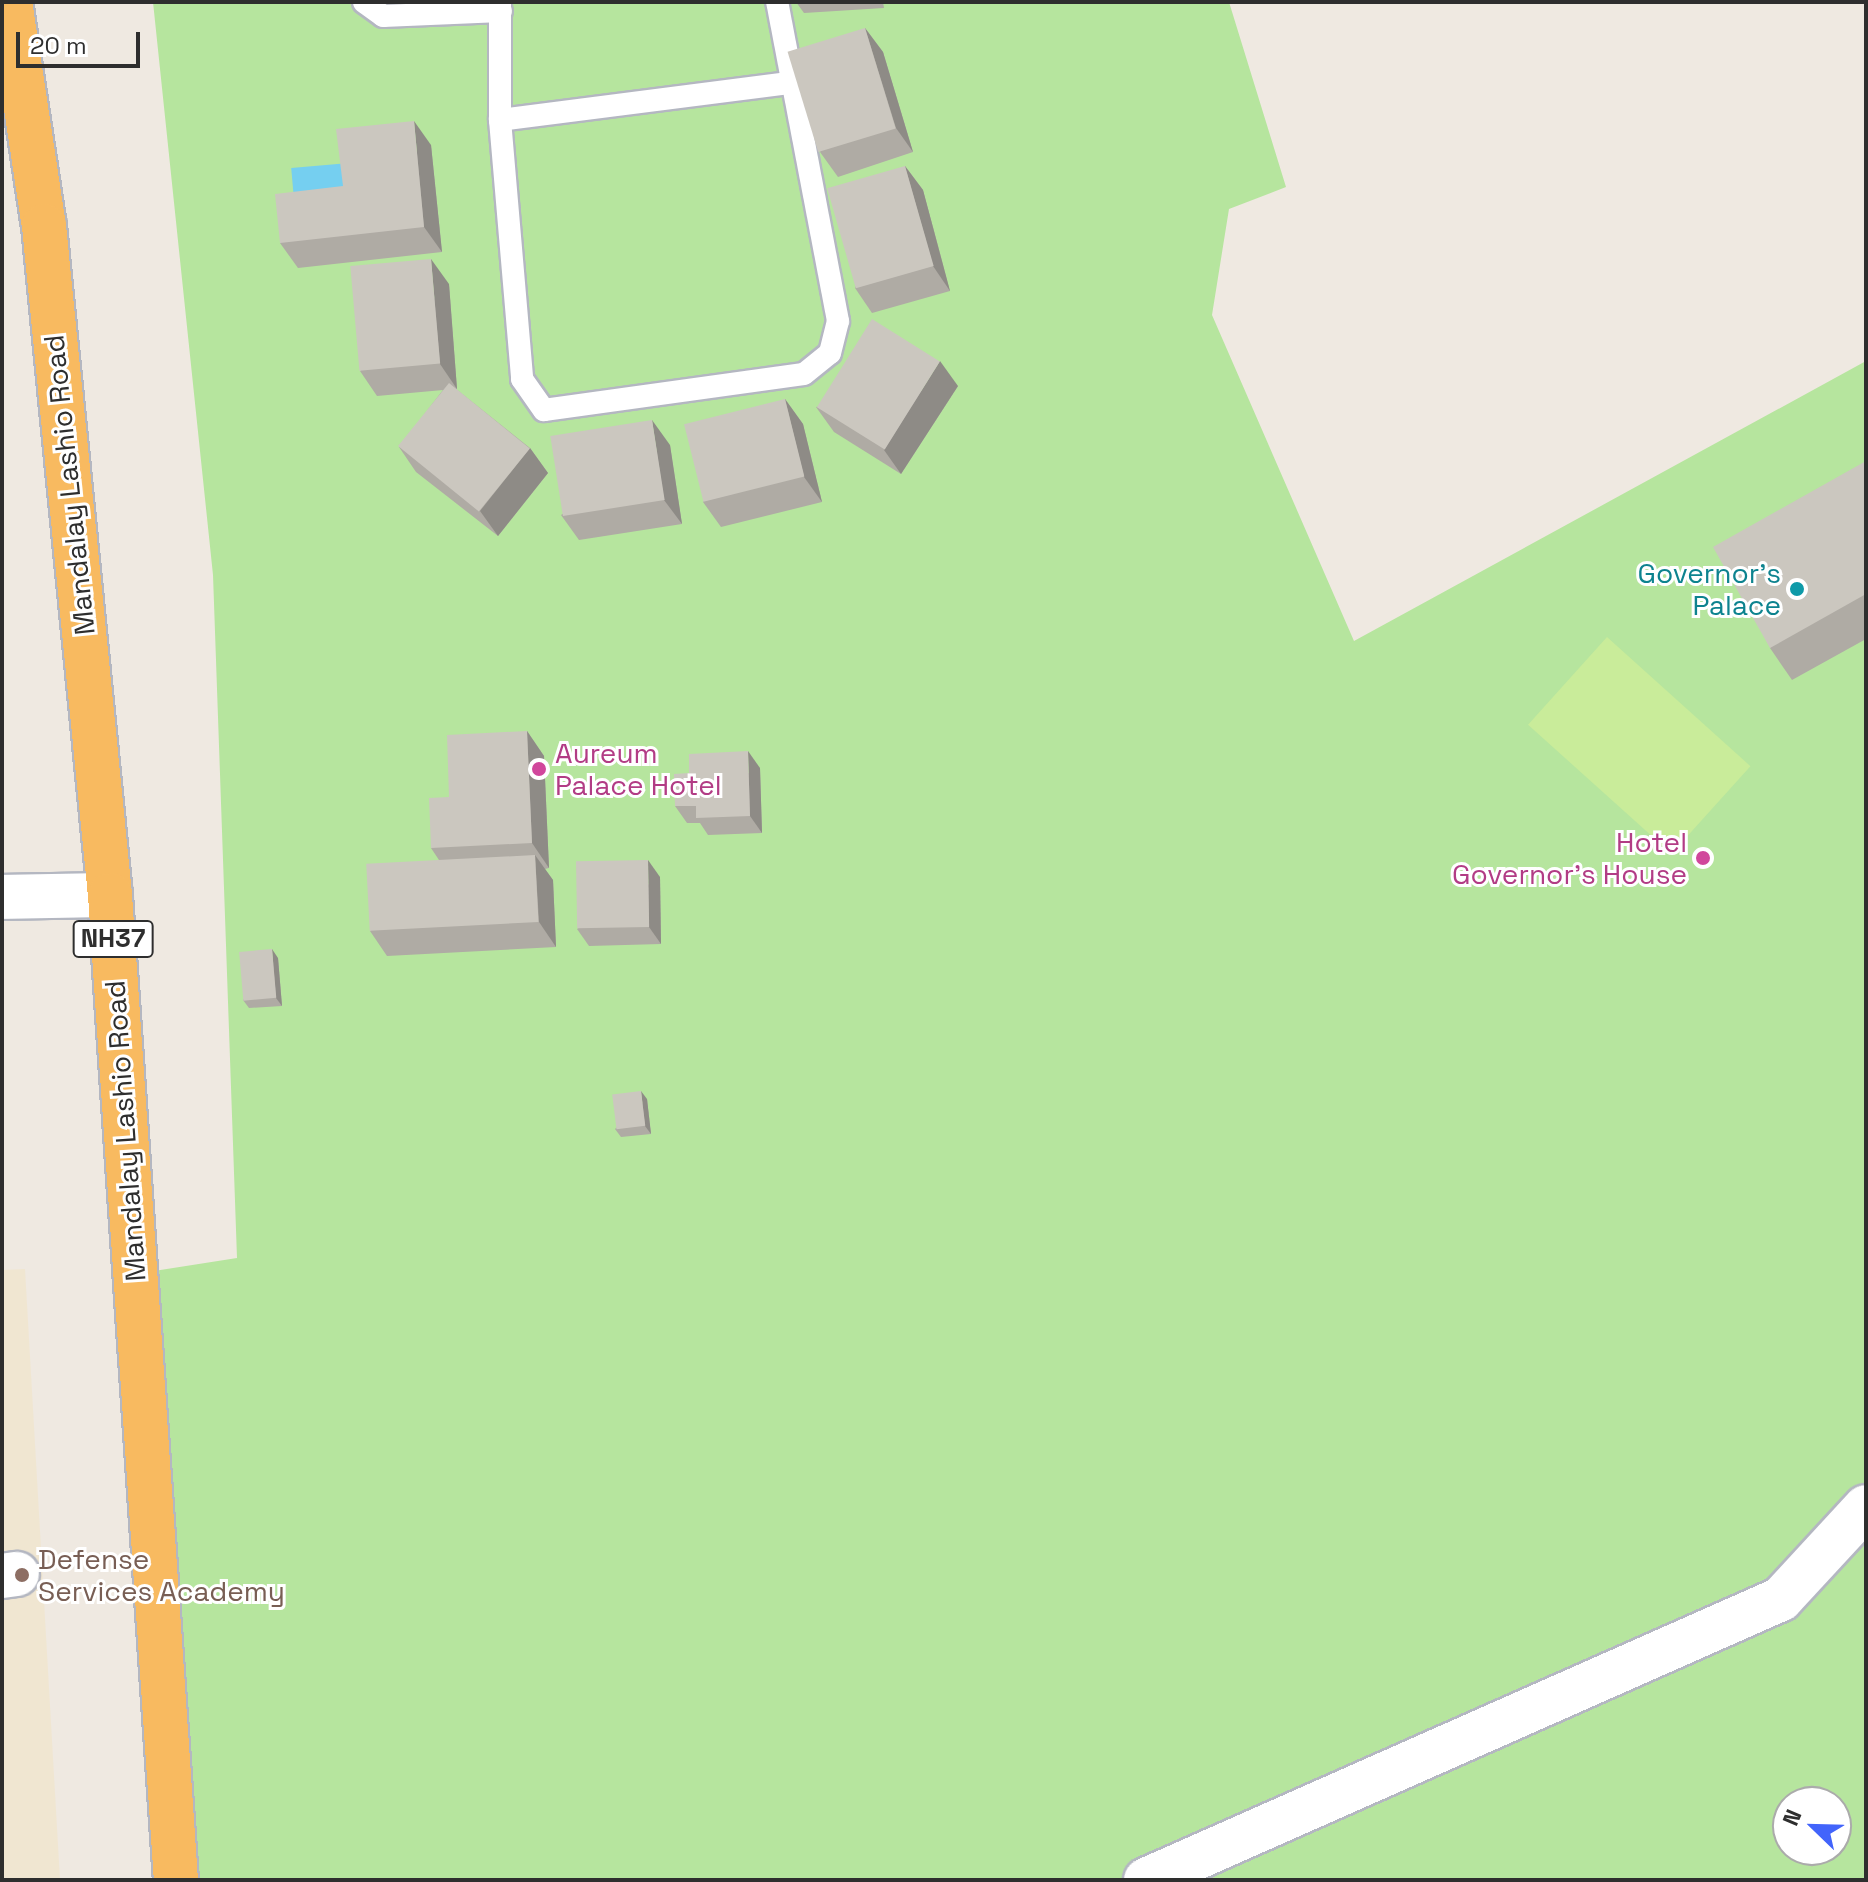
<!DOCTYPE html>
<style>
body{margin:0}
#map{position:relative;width:1868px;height:1882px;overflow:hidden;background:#efe9e1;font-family:"Space Grotesk",sans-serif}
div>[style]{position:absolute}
.education>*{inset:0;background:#f0e6d1}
.green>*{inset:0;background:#b6e59e}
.pitch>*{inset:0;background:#c9ec9a;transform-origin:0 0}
.water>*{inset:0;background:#75cff0;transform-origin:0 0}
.roads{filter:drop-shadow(2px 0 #b4b7c1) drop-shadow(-2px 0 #b4b7c1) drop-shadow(0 2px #b4b7c1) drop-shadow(0 -2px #b4b7c1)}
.service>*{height:22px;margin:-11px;padding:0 11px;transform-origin:11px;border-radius:11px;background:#fff}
.minor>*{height:44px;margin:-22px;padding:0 22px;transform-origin:22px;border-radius:22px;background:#fff}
.trunk>*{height:44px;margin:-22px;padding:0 22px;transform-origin:22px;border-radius:22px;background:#f8ba60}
.wall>*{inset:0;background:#afaba4}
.shaded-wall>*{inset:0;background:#8e8b86}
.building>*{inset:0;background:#cbc7bf;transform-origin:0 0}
.dots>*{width:22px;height:22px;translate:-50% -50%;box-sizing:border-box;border:4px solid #fff;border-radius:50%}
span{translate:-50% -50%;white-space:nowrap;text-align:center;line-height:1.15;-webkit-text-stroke:6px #fff;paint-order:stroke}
.shield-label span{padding:2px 6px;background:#fff;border:2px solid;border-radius:6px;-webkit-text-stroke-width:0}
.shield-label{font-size:26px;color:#2e2e2e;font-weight:700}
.street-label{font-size:28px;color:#2e2e2e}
.culture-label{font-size:28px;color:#0d838f}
.right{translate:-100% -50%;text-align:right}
.hotel-label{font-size:28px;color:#b23c85}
.left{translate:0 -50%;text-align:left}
.education-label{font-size:28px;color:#785e54}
.frame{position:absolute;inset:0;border:4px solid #2e2e2e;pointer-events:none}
.north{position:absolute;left:1772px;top:1786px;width:80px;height:80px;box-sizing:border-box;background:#fff;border:2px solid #ababab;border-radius:50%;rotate:293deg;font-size:22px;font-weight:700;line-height:32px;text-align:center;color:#2e2e2e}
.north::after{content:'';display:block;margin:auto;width:28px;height:36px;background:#4264fb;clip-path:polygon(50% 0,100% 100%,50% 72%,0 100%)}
.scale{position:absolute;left:16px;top:32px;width:124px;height:36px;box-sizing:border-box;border:4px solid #2e2e2e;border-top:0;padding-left:10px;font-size:24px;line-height:28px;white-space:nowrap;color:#2e2e2e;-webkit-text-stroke:6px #fff;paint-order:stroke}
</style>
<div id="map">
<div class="education">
<div style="clip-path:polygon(25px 1269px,60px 1880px,2px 1880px,2px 1270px)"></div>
</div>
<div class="green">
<div style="clip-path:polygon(evenodd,153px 2px,1229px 2px,1286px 187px,1229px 209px,1212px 315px,1354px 641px,1866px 361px,1866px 1880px,191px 1880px,154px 1271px,237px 1258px,213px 575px,153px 2px,1788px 1802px,1836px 1802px,1836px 1850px,1788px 1850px,1788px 1802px)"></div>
</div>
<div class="pitch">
<div style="left:1607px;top:637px;width:193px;height:118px;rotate:42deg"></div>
</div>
<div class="water">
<div style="left:349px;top:163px;width:35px;height:58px;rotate:85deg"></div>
</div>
<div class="roads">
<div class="service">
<div style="left:364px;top:2px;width:24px;rotate:36deg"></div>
<div style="left:383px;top:16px;width:118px;rotate:-2.4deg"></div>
<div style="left:500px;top:2px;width:118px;rotate:90deg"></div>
<div style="left:500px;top:120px;width:260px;rotate:85.1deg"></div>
<div style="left:522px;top:379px;width:38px;rotate:55deg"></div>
<div style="left:544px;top:410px;width:262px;rotate:-7.9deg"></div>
<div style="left:804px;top:374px;width:33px;rotate:-39deg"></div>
<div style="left:830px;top:353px;width:33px;rotate:-76deg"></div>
<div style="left:838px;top:321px;width:325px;rotate:-100.8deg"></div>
<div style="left:500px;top:120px;width:292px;rotate:-7.3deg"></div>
</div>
<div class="minor">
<div style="left:2px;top:897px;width:108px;rotate:-1.1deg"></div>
<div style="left:2px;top:1576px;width:15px;rotate:-8deg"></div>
<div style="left:1146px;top:1880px;width:694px;rotate:-23.87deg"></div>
<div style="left:1781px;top:1599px;width:125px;rotate:-47.3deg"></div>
</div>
<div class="trunk">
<div style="left:10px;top:2px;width:227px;rotate:81.4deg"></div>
<div style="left:44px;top:226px;width:672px;rotate:84.37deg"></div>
<div style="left:110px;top:895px;width:987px;rotate:86.17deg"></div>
</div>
</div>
<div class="wall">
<div style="clip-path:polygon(796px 2px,883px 2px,884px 8px,804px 13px)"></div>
<div style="clip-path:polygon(865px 28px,883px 52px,913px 152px,838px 177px,820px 152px)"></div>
<div style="clip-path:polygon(431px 145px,442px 252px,298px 268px,280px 243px,343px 186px)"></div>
<div style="clip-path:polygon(905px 166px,923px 190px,950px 291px,872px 313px,855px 288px)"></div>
<div style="clip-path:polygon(449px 284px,457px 389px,456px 389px,530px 448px,548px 473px,498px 536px,416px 472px,399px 447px,443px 390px,377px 396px,360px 371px)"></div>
<div style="clip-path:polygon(958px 386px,901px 474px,834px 432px,816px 407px)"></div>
<div style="clip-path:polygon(785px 399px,803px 424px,822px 502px,721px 527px,703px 502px)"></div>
<div style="clip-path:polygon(670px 445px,682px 524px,579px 540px,561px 515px)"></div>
<div style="clip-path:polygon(1866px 461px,1866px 639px,1792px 680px,1770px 648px)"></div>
<div style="clip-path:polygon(527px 731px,544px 756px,549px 868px,545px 869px,553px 880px,556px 947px,387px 956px,370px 931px,439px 860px,431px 848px,449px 797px)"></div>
<div style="clip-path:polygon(760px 768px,762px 833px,708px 835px,700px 823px,687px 823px,675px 806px)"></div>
<div style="clip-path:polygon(660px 877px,661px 944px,589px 946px,577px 929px)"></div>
<div style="clip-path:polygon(278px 958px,282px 1006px,249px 1008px,243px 1000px)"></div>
<div style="clip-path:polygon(647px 1099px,651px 1134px,621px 1137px,615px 1129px)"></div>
</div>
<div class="shaded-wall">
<div style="clip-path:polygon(865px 28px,883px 52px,913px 152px,896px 128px)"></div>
<div style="clip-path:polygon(414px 121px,431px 145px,442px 252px,424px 227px)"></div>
<div style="clip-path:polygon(905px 166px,923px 190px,950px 291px,933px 266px)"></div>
<div style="clip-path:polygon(431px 259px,449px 284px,457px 389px,440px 364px)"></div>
<div style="clip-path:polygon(940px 361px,958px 386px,901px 474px,884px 450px)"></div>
<div style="clip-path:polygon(785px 399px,803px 424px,822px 502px,804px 477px)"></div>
<div style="clip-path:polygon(652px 420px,670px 445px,682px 524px,664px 500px)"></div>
<div style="clip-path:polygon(530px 448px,548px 473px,498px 536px,480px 511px)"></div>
<div style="clip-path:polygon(527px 731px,544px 756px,549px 868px,532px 843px)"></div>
<div style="clip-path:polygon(748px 751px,760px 768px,762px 833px,750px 816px)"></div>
<div style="clip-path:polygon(535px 855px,553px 880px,556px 947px,539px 922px)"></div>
<div style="clip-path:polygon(648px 860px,660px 877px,661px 944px,649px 927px)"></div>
<div style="clip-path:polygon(272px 949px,278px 958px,282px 1006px,276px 998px)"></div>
<div style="clip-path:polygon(641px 1091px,647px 1099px,651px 1134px,645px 1126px)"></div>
</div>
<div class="building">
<div style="left:865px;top:28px;width:105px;height:81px;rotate:73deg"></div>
<div style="clip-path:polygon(414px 121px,424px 227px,280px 243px,275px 194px,343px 186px,336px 129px)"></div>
<div style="left:905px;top:166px;width:104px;height:81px;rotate:74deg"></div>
<div style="left:431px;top:259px;width:105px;height:81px;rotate:85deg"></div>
<div style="left:872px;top:319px;width:80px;height:104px;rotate:32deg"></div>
<div style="left:449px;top:383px;width:104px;height:81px;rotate:39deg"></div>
<div style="left:785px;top:399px;width:80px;height:104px;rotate:76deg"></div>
<div style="left:652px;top:420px;width:81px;height:103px;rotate:81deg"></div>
<div style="clip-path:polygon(1866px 461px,1866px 594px,1770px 648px,1713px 547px)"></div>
<div style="clip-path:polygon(527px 731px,532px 843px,431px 848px,429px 798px,449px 797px,447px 735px)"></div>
<div style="clip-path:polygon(748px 751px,750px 816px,696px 818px,696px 806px,675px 806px,674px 774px,689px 773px,689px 754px)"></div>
<div style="left:535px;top:855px;width:67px;height:169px;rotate:87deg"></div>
<div style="left:648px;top:860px;width:67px;height:72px;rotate:89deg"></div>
<div style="left:272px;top:949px;width:49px;height:33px;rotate:85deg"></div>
<div style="left:641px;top:1091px;width:35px;height:29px;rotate:83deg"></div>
</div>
<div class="dots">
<div style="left:1797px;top:589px;background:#0f9aa8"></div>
<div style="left:539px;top:769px;background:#d1479c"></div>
<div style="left:1703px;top:858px;background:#d1479c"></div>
<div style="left:22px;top:1575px;background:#8d6e63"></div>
</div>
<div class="shield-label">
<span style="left:113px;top:939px">NH37</span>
</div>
<div class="street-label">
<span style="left:69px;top:485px;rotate:-96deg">Mandalay Lashio Road</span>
<span style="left:125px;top:1131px;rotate:-94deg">Mandalay Lashio Road</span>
</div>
<div class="culture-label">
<span class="right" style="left:1781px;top:589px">Governor's<br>Palace</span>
</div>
<div class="hotel-label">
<span class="left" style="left:555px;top:769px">Aureum<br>Palace Hotel</span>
<span class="right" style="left:1687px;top:858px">Hotel<br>Governor's House</span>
</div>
<div class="education-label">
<span class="left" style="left:38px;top:1575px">Defense<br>Services Academy</span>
</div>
<div class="frame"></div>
<div class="north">N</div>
<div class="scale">20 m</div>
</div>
